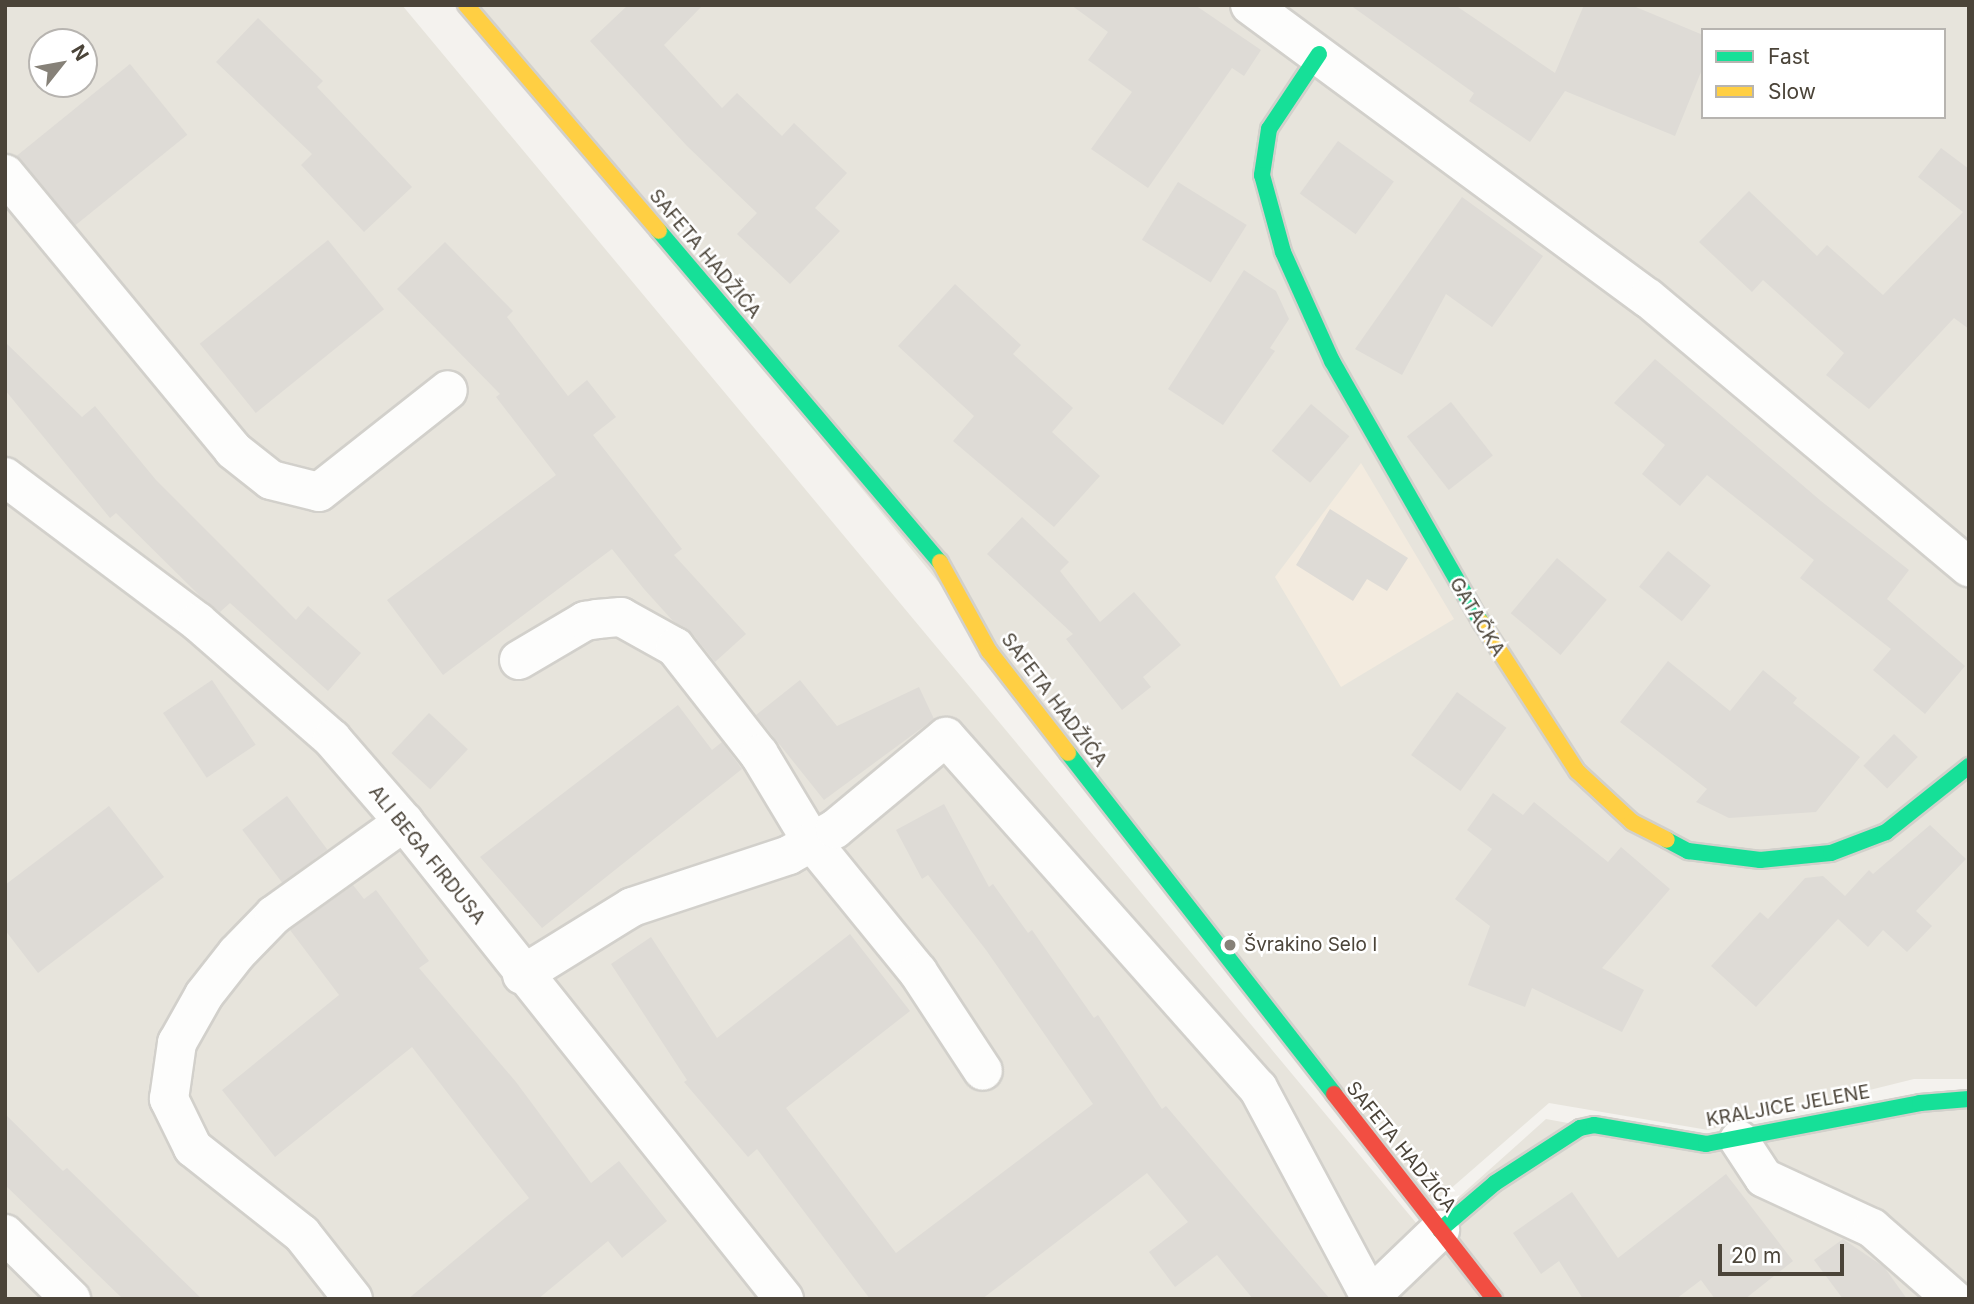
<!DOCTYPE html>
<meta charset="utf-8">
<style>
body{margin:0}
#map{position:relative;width:1974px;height:1304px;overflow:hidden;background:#f4f2ee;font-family:Inter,sans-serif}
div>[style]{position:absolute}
.residential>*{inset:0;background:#e7e4dc}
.commercial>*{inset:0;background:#f3ebdf}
.building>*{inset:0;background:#dedbd6;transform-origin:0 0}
.roads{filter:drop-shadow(2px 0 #d2d0cb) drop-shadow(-2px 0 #d2d0cb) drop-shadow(0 2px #d2d0cb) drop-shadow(0 -2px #d2d0cb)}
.street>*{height:38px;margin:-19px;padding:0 19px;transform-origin:19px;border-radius:19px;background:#fdfdfc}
.fast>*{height:16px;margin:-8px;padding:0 8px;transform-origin:8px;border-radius:8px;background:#16e098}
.slow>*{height:16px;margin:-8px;padding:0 8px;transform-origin:8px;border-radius:8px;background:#ffcf43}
.jam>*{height:16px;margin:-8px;padding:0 8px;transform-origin:8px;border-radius:8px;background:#f24e42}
.dots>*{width:19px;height:19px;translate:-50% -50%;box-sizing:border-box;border:4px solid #fff;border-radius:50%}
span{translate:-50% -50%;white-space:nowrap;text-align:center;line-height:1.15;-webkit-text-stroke:5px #fff;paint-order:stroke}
.street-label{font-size:19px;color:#4b4439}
.poi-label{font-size:19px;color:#4b4439}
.left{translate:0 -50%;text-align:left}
.frame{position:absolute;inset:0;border:7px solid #4b4439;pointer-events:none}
.legend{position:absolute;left:1701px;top:28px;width:245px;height:91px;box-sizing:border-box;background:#fff;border:2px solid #b7b4b0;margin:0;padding:9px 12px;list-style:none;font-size:21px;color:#4b4439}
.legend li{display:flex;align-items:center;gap:14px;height:35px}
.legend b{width:35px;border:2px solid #b7b4b0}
.north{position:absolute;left:28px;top:28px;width:70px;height:70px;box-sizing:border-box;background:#fff;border:2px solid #b7b4b0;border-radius:50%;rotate:59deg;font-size:19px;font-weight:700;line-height:28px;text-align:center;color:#4b4439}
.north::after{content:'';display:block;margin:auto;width:24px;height:32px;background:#868178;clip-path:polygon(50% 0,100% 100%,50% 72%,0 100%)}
.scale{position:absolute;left:1718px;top:1244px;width:126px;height:32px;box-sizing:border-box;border:4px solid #4b4439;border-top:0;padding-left:9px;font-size:21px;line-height:24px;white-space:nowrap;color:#4b4439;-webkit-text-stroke:5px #fff;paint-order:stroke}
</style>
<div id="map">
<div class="residential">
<div style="clip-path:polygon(evenodd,5px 5px,402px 5px,1422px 1230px,1546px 1119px,1710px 1149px,1969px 1090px,1969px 1299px,5px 1299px,5px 5px,42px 42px,84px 42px,84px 84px,42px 84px,42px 42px)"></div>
<div style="clip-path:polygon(evenodd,465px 5px,1969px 5px,1969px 1079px,1914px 1079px,1708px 1130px,1549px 1103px,1425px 1211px,1127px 812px,465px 5px,1703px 30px,1944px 30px,1944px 117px,1703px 117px,1703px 30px)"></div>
</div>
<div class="commercial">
<div style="clip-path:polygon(1361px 463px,1454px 619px,1341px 687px,1275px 577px)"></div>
</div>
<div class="building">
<div style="clip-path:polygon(628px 5px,703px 5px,664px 45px,722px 108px,737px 93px,782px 136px,794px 123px,847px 173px,815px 208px,840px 231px,790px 284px,737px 234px,757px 213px,687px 146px,590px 41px)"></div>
<div style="clip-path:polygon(1071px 5px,1195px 5px,1261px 50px,1244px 76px,1232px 68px,1148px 188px,1091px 149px,1132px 92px,1088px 60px,1108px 32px)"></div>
<div style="clip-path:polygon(1350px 5px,1455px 5px,1555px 73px,1584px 5px,1631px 5px,1703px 35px,1703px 67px,1675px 136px,1565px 91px,1530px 142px,1469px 101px,1474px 93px)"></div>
<div style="clip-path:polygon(258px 18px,323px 81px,317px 87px,412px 187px,364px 232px,301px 165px,312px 154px,216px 62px)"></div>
<div style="left:130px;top:64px;width:91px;height:146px;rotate:51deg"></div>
<div style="left:1338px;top:141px;width:69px;height:65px;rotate:36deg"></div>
<div style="clip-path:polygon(1941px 148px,1969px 169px,1969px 329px,1954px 318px,1869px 409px,1826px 375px,1844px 353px,1763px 280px,1752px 292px,1699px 242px,1749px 191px,1817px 256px,1827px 245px,1883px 295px,1963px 212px,1918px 177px)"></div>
<div style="left:1178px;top:182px;width:81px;height:68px;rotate:32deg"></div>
<div style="clip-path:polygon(1462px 197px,1543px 256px,1492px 327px,1446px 294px,1402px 375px,1355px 349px)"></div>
<div style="left:328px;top:240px;width:89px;height:165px;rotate:51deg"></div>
<div style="clip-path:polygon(445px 242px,513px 311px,507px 317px,568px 396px,587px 380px,616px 417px,593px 435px,682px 549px,674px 555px,746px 634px,715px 662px,692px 633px,673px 621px,644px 589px,612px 549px,443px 675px,387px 600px,556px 475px,496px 397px,500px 394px,397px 289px)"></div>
<div style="clip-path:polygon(1244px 270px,1276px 291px,1289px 319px,1270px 348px,1275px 351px,1223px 425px,1168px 389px)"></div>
<div style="clip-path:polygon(955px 284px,1021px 345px,1013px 354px,1073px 408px,1052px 432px,1100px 476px,1054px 527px,953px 441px,974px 416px,898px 346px)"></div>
<div style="clip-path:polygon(5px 342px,82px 417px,95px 406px,156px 480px,296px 620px,308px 606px,361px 653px,328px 691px,230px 603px,220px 612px,200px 596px,116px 513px,110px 518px,5px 390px)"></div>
<div style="clip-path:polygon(1655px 359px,1821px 501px,1909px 570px,1887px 599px,1965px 666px,1925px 714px,1873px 670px,1891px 649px,1800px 578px,1814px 560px,1707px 475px,1680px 506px,1642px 474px,1665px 445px,1614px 403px)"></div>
<div style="left:1451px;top:402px;width:68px;height:56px;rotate:52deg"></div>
<div style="left:1311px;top:404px;width:50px;height:61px;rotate:40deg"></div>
<div style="clip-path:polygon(1330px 509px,1408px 558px,1387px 591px,1367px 579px,1353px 601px,1296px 565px)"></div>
<div style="clip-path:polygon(1022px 517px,1069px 562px,1060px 571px,1100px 622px,1134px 592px,1181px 645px,1143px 677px,1151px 687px,1122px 710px,1066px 639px,1073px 634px,987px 554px)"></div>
<div style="left:1668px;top:551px;width:55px;height:46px;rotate:39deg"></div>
<div style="left:1557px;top:558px;width:65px;height:72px;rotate:40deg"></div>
<div style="clip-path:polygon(1668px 661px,1730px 711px,1763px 670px,1797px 698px,1793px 703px,1860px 757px,1816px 812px,1729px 818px,1696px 802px,1707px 789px,1620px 722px)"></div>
<div style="left:212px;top:680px;width:78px;height:59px;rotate:56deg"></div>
<div style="clip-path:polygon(800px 680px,837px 726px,919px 687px,934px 719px,824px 800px,756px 715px)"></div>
<div style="left:1457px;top:692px;width:61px;height:78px;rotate:36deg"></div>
<div style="clip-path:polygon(678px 705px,712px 750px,722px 742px,742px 769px,542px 928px,480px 857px)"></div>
<div style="left:429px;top:713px;width:53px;height:55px;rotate:43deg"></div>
<div style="left:1894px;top:734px;width:33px;height:44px;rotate:44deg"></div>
<div style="clip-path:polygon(1493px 793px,1523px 815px,1534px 802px,1608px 862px,1621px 847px,1670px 889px,1602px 968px,1644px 990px,1622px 1032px,1532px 988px,1525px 1007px,1468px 985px,1490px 926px,1455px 899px,1492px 849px,1467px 830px)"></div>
<div style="left:287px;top:796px;width:67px;height:56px;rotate:53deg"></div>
<div style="clip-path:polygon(944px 804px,989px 887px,993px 884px,1028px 933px,1032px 930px,1094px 1018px,1098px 1015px,1162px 1109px,1166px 1106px,1330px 1299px,1253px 1299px,1217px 1255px,1175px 1287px,1149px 1252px,1188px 1222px,1147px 1173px,982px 1299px,870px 1299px,757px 1149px,748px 1157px,684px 1082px,687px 1080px,611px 964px,651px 937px,717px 1038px,850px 934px,910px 1011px,786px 1108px,896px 1253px,1093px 1104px,986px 950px,928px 875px,922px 879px,896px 830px)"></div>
<div style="clip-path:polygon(109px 806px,164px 877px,38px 973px,5px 930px,5px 885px)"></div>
<div style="clip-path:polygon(1930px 825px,1966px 859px,1916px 911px,1932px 926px,1907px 952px,1883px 930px,1868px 947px,1838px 919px,1756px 1007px,1711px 966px,1760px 912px,1768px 919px,1805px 878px,1823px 876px,1845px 896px,1869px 870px,1873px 874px)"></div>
<div style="clip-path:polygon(353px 885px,364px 899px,376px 890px,429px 961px,419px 968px,516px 1082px,591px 1183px,619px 1161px,667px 1221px,622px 1258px,608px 1241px,538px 1299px,408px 1299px,529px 1198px,412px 1047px,275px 1157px,222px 1090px,339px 995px,290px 930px)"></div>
<div style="clip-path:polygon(5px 1114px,63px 1171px,67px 1168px,202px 1299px,123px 1299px,5px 1185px)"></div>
<div style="clip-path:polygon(1726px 1174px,1793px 1261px,1745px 1299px,1715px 1299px,1701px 1280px,1676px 1299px,1583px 1299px,1559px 1261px,1541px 1274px,1513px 1233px,1572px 1192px,1618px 1258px)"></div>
<div style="clip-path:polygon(1843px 1239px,1884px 1267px,1907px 1299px,1843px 1299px,1814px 1260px)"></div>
</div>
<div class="roads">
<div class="street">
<div style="left:1250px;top:5px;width:494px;rotate:36.4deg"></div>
<div style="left:1648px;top:298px;width:419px;rotate:40deg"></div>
<div style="left:5px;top:174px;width:358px;rotate:50.4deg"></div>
<div style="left:233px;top:450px;width:48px;rotate:38.3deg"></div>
<div style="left:271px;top:480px;width:49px;rotate:14deg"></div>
<div style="left:319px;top:492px;width:164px;rotate:-38.3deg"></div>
<div style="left:5px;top:477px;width:241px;rotate:36.9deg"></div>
<div style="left:198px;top:622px;width:178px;rotate:41.1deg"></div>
<div style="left:332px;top:739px;width:110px;rotate:49.1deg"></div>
<div style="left:404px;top:822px;width:610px;rotate:51.46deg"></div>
<div style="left:519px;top:660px;width:77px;rotate:-30.6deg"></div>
<div style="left:585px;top:621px;width:12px;rotate:-9deg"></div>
<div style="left:597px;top:619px;width:24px;rotate:-5deg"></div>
<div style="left:621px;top:617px;width:62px;rotate:29.1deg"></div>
<div style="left:675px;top:647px;width:136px;rotate:51.9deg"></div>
<div style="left:759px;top:754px;width:103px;rotate:58.9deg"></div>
<div style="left:812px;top:842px;width:168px;rotate:50.8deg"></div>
<div style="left:918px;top:972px;width:118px;rotate:56.7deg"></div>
<div style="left:522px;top:975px;width:129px;rotate:-31.7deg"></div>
<div style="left:632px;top:907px;width:165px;rotate:-18.3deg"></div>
<div style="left:789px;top:855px;width:53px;rotate:-29.5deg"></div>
<div style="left:835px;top:829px;width:144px;rotate:-39.7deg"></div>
<div style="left:946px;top:737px;width:470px;rotate:48.4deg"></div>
<div style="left:1258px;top:1088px;width:237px;rotate:61.8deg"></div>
<div style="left:1739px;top:1140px;width:45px;rotate:56.7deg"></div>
<div style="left:1764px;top:1178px;width:119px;rotate:24.8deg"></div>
<div style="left:1872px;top:1228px;width:108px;rotate:41.2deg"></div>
<div style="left:5px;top:1234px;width:93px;rotate:44.6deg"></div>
<div style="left:353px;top:1299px;width:83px;rotate:-128.1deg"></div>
<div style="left:302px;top:1234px;width:139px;rotate:-141.7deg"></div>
<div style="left:193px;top:1148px;width:55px;rotate:-116.1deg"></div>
<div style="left:169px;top:1099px;width:57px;rotate:-81.9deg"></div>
<div style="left:177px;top:1043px;width:55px;rotate:-60.6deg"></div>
<div style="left:204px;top:995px;width:53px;rotate:-51.8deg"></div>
<div style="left:237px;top:953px;width:53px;rotate:-45.8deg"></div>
<div style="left:274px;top:915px;width:160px;rotate:-35.6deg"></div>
<div style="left:1368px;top:1299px;width:100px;rotate:-43.8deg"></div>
</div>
<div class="fast">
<div style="left:1319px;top:54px;width:90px;rotate:123.7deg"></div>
<div style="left:1269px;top:129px;width:47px;rotate:98.7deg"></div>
<div style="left:1262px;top:175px;width:80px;rotate:74.7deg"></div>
<div style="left:1283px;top:252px;width:120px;rotate:65.8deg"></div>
<div style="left:1332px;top:361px;width:301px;rotate:60.3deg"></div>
<div style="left:659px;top:231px;width:434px;rotate:49.7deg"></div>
<div style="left:1068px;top:753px;width:432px;rotate:52deg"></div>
<div style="left:1667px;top:840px;width:24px;rotate:28deg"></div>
<div style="left:1688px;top:851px;width:73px;rotate:7.1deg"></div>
<div style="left:1760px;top:860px;width:71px;rotate:-5.6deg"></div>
<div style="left:1831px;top:853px;width:59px;rotate:-20.9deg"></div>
<div style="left:1886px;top:832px;width:106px;rotate:-38.5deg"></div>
<div style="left:1440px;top:1230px;width:72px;rotate:-40.5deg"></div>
<div style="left:1495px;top:1183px;width:101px;rotate:-32.9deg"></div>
<div style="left:1580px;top:1128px;width:14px;rotate:-12deg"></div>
<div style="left:1594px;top:1125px;width:114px;rotate:9.6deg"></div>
<div style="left:1706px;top:1144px;width:218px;rotate:-10.8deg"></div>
<div style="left:1920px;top:1103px;width:49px;rotate:-4.7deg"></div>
</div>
<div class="slow">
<div style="left:466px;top:5px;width:297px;rotate:49.5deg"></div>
<div style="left:940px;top:562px;width:102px;rotate:61.2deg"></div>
<div style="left:989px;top:651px;width:129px;rotate:52.2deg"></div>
<div style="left:1481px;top:622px;width:177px;rotate:57.2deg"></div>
<div style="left:1577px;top:771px;width:75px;rotate:42.8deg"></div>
<div style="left:1632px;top:822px;width:39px;rotate:27deg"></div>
</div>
<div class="jam">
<div style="left:1334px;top:1094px;width:260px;rotate:52deg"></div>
</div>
</div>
<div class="dots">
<div style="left:1230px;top:945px;background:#868178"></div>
</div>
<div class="street-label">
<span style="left:705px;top:254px;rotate:50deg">SAFETA HADŽIĆA</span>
<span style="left:1477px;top:617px;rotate:59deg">GATAČKA</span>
<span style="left:1054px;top:700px;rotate:53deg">SAFETA HADŽIĆA</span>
<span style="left:427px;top:855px;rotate:51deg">ALI BEGA FIRDUSA</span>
<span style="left:1788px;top:1106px;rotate:-10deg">KRALJICE JELENE</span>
<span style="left:1401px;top:1147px;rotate:51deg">SAFETA HADŽIĆA</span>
</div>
<div class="poi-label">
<span class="left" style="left:1244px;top:945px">Švrakino Selo I</span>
</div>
<div class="frame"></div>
<ul class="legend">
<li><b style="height:9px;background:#16e098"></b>Fast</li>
<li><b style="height:9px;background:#ffcf43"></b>Slow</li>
</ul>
<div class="north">N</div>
<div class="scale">20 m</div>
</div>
